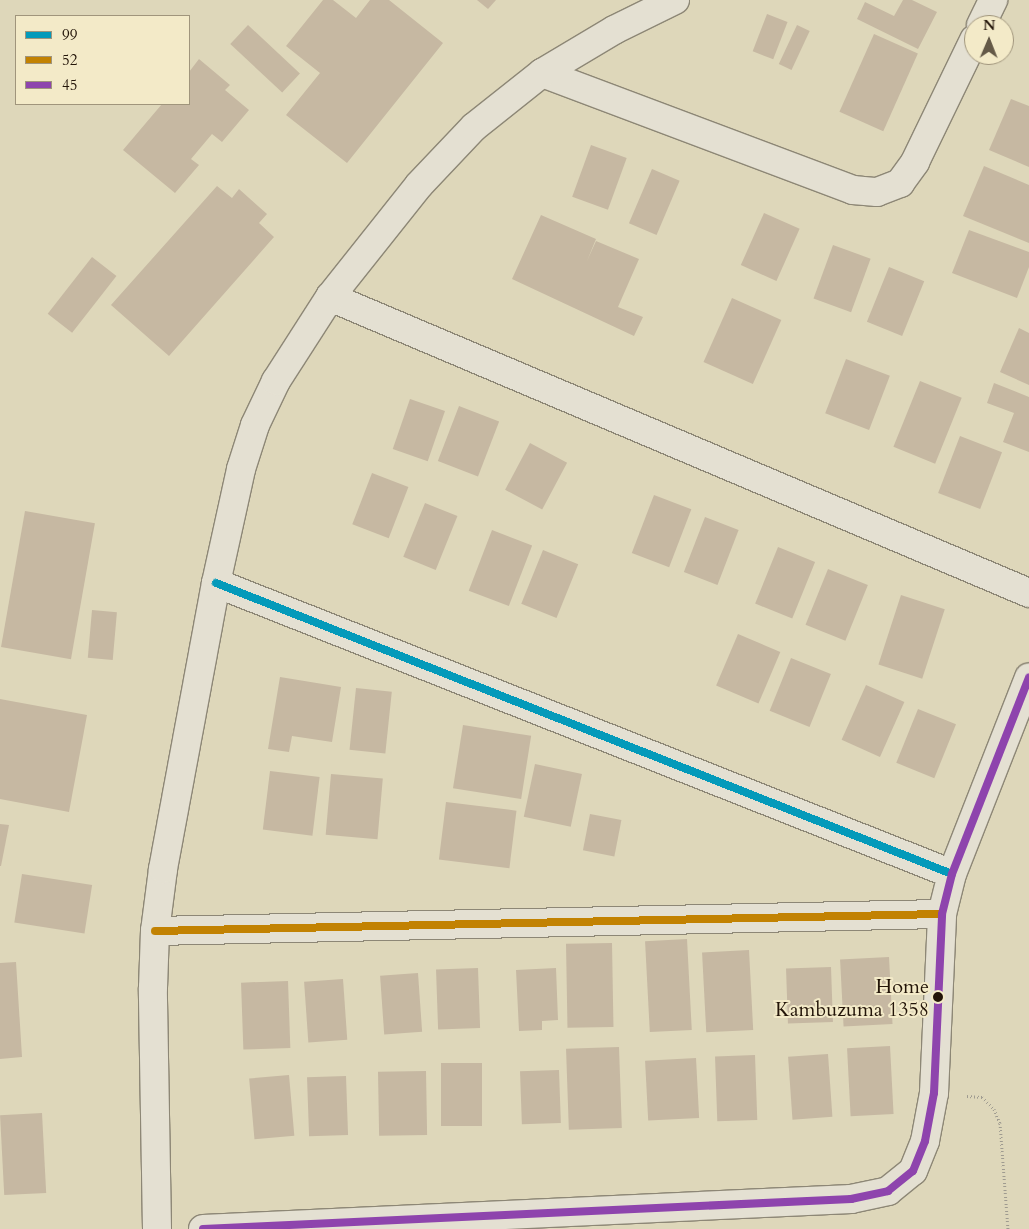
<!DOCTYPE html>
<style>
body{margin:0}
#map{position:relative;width:1029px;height:1229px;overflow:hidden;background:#ded7ba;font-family:Cardo,serif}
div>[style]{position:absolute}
.building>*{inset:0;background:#c6b8a2;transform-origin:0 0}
.path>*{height:3px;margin-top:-1.5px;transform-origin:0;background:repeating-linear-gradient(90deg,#9f9b90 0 1px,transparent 0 3.5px)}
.roads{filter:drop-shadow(1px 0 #8d8776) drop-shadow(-1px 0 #8d8776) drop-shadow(0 1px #8d8776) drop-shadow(0 -1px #8d8776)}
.minor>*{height:28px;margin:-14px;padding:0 14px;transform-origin:14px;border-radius:14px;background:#e4e0d2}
.bus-1>*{height:8px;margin:-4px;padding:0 4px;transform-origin:4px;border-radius:4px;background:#049aba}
.bus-2>*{height:8px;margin:-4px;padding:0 4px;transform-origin:4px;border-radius:4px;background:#c28202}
.bus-3>*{height:8px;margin:-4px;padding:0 4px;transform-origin:4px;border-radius:4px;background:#8e44ad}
.dots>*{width:14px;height:14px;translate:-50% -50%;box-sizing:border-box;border:2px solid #f3eac8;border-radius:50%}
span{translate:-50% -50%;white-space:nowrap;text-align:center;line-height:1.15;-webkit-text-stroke:4px #f3eac8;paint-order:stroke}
.bus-label{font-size:20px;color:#231509}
.right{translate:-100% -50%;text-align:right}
.legend{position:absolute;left:15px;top:15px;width:175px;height:90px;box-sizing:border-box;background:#f3eac8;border:1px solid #a0957c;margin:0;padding:6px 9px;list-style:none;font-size:15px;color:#231509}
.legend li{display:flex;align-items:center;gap:10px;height:25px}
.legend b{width:25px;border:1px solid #a0957c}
.north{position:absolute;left:964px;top:15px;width:50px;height:50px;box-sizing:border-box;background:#f3eac8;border:1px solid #a0957c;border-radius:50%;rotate:1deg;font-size:14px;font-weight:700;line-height:20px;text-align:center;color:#231509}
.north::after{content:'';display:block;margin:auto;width:18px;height:22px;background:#645947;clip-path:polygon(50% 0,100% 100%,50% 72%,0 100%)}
</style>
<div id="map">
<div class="building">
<div style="clip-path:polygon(323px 0,333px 0,356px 18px,370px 0,389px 0,443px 43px,347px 163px,286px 115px,320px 73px,286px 46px)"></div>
<div style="clip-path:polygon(477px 0,496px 0,488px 9px)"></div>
<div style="clip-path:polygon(903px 0,912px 0,937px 12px,918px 49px,857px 19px,865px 2px,894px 16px)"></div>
<div style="left:767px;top:14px;width:22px;height:40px;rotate:21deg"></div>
<div style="left:248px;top:25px;width:71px;height:26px;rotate:43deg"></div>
<div style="left:797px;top:25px;width:14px;height:43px;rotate:25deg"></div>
<div style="left:874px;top:34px;width:48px;height:85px;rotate:24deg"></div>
<div style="clip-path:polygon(199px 59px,230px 85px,225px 90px,249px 110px,222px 142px,212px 134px,191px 159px,199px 165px,175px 193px,123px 150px,162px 104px,189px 104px,189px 72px)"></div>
<div style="clip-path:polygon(1011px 99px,1029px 106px,1029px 167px,989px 150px)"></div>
<div style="left:591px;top:145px;width:38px;height:55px;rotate:20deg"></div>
<div style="clip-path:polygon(984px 166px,1029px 185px,1029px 243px,963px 216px)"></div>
<div style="left:652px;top:169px;width:30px;height:59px;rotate:23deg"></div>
<div style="clip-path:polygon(217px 186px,232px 198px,239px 189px,267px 214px,259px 223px,274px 237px,169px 356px,111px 305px)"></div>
<div style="left:764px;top:213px;width:39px;height:57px;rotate:24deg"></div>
<div style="clip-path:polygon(541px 215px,596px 239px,587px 261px,596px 241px,639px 259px,618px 307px,643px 317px,634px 336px,512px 279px)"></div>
<div style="clip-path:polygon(969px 230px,1029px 252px,1029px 267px,1017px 298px,952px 273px)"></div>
<div style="left:833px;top:245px;width:40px;height:57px;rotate:20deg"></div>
<div style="left:92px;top:257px;width:31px;height:72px;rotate:38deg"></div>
<div style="left:889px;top:267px;width:38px;height:59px;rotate:22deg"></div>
<div style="left:732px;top:298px;width:54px;height:70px;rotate:24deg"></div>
<div style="clip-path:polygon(1019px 328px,1029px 333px,1029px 385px,1000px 372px)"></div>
<div style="left:846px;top:359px;width:47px;height:58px;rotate:21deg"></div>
<div style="left:920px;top:381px;width:45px;height:71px;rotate:22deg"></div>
<div style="clip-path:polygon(994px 383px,1029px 397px,1029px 452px,1003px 442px,1014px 413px,987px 403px)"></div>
<div style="left:410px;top:399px;width:37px;height:53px;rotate:19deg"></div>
<div style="left:459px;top:406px;width:43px;height:59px;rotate:21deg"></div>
<div style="left:960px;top:436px;width:45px;height:61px;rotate:21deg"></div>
<div style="left:530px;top:443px;width:42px;height:53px;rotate:28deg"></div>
<div style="left:372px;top:473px;width:39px;height:55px;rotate:21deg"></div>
<div style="left:654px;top:495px;width:40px;height:62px;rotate:21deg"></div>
<div style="left:425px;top:503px;width:35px;height:58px;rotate:22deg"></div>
<div style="left:25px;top:511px;width:71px;height:138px;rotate:10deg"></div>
<div style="left:705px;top:517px;width:36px;height:59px;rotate:21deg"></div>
<div style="left:492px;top:530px;width:43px;height:65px;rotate:21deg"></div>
<div style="left:778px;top:547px;width:40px;height:61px;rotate:22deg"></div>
<div style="left:543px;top:550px;width:38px;height:58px;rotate:22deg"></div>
<div style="left:828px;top:569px;width:43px;height:60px;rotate:22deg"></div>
<div style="left:901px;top:595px;width:46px;height:73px;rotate:18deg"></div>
<div style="left:92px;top:610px;width:25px;height:48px;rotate:5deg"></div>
<div style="left:738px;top:634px;width:46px;height:56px;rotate:23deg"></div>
<div style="left:791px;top:658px;width:43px;height:57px;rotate:22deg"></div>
<div style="clip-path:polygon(280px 677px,341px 687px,332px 742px,292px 736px,289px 752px,268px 749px)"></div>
<div style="left:866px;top:685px;width:42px;height:60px;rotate:24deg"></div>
<div style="left:356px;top:688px;width:36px;height:62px;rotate:6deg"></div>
<div style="clip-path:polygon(0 699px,87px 715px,69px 812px,0 799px)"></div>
<div style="left:918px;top:709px;width:41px;height:58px;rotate:22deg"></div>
<div style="left:463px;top:725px;width:69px;height:64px;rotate:9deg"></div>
<div style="left:535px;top:764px;width:48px;height:54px;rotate:12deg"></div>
<div style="left:270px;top:771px;width:50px;height:59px;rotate:7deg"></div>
<div style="left:331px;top:774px;width:52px;height:61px;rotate:5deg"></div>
<div style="left:446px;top:802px;width:71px;height:58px;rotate:7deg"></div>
<div style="left:590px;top:814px;width:32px;height:37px;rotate:11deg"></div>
<div style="clip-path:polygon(0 824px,9px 825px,1px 866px,0 866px)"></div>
<div style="left:22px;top:874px;width:71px;height:49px;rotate:9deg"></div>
<div style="left:687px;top:939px;width:91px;height:42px;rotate:87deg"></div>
<div style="left:612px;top:943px;width:84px;height:46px;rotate:89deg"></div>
<div style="left:749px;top:950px;width:80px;height:47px;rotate:87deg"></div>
<div style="left:889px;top:957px;width:67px;height:49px;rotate:87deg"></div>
<div style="clip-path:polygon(16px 962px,22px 1057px,0 1059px,0 963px)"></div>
<div style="left:831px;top:967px;width:55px;height:45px;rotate:88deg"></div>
<div style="left:478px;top:968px;width:60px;height:42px;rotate:88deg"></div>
<div style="clip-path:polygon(556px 968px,558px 1020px,542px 1021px,542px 1030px,519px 1031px,516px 970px)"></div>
<div style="left:418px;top:973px;width:59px;height:38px;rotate:86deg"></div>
<div style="left:343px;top:979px;width:61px;height:39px;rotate:86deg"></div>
<div style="left:288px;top:981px;width:67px;height:47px;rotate:88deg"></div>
<div style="left:890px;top:1046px;width:68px;height:43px;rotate:87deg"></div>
<div style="left:619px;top:1047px;width:81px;height:53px;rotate:88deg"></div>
<div style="left:828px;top:1054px;width:63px;height:40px;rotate:86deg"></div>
<div style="left:755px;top:1055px;width:65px;height:40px;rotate:88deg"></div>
<div style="left:696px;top:1058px;width:60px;height:51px;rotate:87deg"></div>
<div style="left:441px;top:1063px;width:41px;height:63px"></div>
<div style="left:559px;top:1070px;width:53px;height:39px;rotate:88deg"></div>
<div style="left:426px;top:1071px;width:64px;height:48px;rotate:89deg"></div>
<div style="left:289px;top:1075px;width:61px;height:40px;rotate:85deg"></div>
<div style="left:346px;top:1076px;width:59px;height:39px;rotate:88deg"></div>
<div style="left:42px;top:1113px;width:80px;height:42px;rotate:87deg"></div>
</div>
<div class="path">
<div style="left:967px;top:1096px;width:15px;rotate:4deg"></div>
<div style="left:982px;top:1097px;width:17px;rotate:45deg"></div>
<div style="left:994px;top:1109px;width:15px;rotate:67deg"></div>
<div style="left:1000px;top:1123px;width:106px;rotate:85.7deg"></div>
</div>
<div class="roads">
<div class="minor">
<div style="left:981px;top:25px;width:28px;rotate:-64deg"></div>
<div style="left:542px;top:73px;width:332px;rotate:20.6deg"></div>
<div style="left:853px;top:190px;width:24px;rotate:5deg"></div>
<div style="left:877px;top:192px;width:25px;rotate:-21deg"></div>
<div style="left:900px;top:183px;width:26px;rotate:-54deg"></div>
<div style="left:915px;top:162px;width:136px;rotate:-64.2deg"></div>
<div style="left:330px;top:297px;width:759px;rotate:22.95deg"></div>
<div style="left:216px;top:583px;width:791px;rotate:21.57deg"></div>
<div style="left:155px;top:931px;width:787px;rotate:-1.24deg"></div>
<div style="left:157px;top:1229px;width:241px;rotate:-91deg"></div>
<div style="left:153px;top:988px;width:57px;rotate:-88deg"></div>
<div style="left:155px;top:931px;width:63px;rotate:-82.6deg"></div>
<div style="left:163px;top:869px;width:291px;rotate:-79.5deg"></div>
<div style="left:216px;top:583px;width:117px;rotate:-77.6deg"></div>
<div style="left:241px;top:469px;width:46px;rotate:-72.3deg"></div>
<div style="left:255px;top:425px;width:49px;rotate:-64.5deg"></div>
<div style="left:276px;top:381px;width:100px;rotate:-57.3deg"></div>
<div style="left:330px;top:297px;width:143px;rotate:-51.5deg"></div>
<div style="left:419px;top:185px;width:80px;rotate:-46.5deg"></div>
<div style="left:474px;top:127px;width:87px;rotate:-38.5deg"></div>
<div style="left:542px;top:73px;width:84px;rotate:-30.8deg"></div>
<div style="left:614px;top:30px;width:68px;rotate:-26.2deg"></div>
<div style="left:203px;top:1229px;width:649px;rotate:-2.65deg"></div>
<div style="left:851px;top:1199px;width:38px;rotate:-12deg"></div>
<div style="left:888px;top:1191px;width:32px;rotate:-39deg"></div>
<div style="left:913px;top:1171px;width:32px;rotate:-68deg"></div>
<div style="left:925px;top:1141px;width:49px;rotate:-79.4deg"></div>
<div style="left:934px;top:1093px;width:179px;rotate:-87.4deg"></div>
<div style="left:942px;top:914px;width:41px;rotate:-76deg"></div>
<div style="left:952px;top:874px;width:211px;rotate:-68.6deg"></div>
</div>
</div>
<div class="bus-1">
<div style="left:216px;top:583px;width:791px;rotate:21.57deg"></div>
</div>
<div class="bus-2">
<div style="left:155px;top:931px;width:787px;rotate:-1.24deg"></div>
</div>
<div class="bus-3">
<div style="left:203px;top:1229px;width:649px;rotate:-2.65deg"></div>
<div style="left:851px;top:1199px;width:38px;rotate:-12deg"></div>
<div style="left:888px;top:1191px;width:32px;rotate:-39deg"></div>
<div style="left:913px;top:1171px;width:32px;rotate:-68deg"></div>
<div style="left:925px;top:1141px;width:49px;rotate:-79.4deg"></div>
<div style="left:934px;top:1093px;width:179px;rotate:-87.4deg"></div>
<div style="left:942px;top:914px;width:41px;rotate:-76deg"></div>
<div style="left:952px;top:874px;width:211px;rotate:-68.6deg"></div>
</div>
<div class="dots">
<div style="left:938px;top:997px;background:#231509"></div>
</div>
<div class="bus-label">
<span class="right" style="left:929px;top:998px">Home<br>Kambuzuma 1358</span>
</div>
<ul class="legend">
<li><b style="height:6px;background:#049aba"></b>99</li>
<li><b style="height:6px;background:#c28202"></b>52</li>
<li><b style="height:6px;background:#8e44ad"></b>45</li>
</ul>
<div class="north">N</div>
</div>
